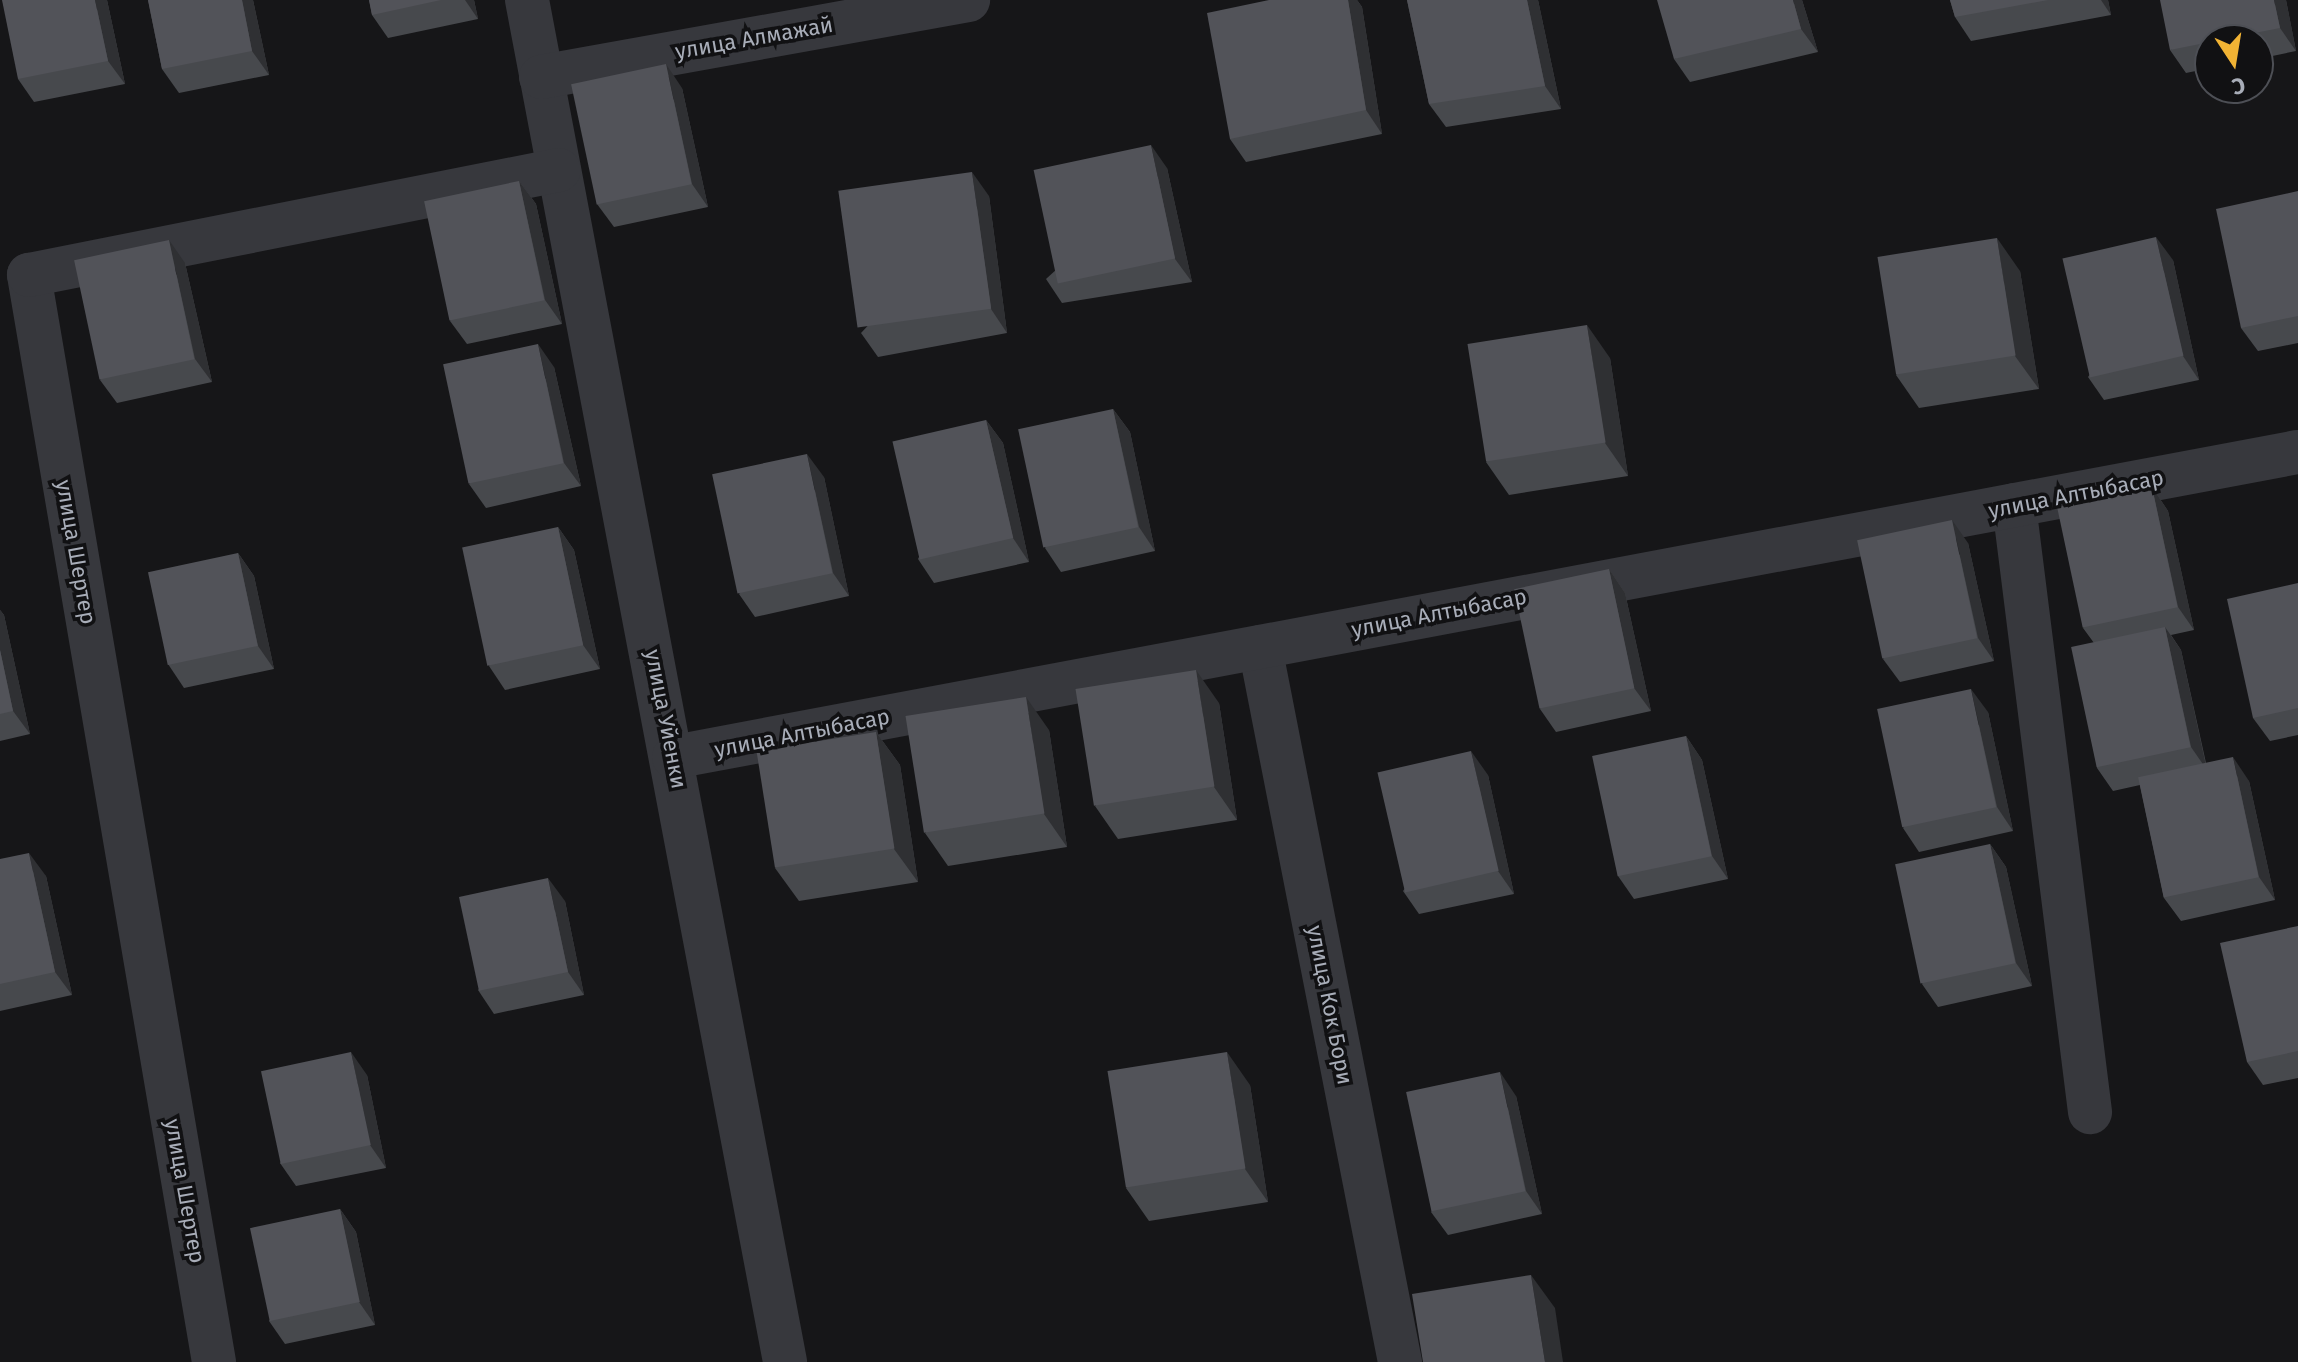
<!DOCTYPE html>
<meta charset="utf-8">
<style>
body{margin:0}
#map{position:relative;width:2298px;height:1362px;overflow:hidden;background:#161618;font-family:"Fira Sans",sans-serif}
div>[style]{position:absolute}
.street>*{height:44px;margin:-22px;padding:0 22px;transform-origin:22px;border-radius:22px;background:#37383d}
.wall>*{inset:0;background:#47494d}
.shaded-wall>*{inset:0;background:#2f3033}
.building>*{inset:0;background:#525359;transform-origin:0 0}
span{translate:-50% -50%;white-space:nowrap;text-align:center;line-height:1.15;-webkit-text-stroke:7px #111113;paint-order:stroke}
.street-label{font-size:22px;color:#a8adb8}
.north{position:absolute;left:2194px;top:24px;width:80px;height:80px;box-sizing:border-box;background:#111113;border:2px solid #4d4f55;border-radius:50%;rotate:168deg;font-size:22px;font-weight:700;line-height:32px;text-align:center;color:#a8adb8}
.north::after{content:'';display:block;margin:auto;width:28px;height:36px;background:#f1b334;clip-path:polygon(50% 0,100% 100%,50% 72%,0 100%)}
</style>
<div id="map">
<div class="street">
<div style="left:527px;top:0;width:1386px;rotate:79.27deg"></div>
<div style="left:541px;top:77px;width:434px;rotate:-10.2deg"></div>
<div style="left:2014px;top:505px;width:612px;rotate:82.86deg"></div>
<div style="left:1260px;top:647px;width:729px;rotate:78.92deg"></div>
<div style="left:674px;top:757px;width:1652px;rotate:-10.64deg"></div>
<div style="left:214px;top:1362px;width:1103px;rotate:-99.66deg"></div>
<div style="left:29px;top:275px;width:540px;rotate:-11.21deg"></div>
</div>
<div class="wall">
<div style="clip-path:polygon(107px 0,125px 84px,34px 102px,18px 79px)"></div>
<div style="clip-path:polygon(148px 0,253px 0,269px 75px,179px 93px,162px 69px)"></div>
<div style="clip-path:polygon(369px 0,474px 0,478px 19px,388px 38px,372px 15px)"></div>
<div style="clip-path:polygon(1269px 0,1357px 0,1362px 7px,1382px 134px,1246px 162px,1230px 139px)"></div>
<div style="clip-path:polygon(1407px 0,1538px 0,1561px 109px,1446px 127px,1429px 104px)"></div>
<div style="clip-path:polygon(1802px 0,1818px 52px,1690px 82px,1674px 59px)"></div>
<div style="clip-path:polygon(1950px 0,2108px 0,2111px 15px,1971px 41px,1955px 17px)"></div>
<div style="clip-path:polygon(2286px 0,2296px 51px,2258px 59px,2258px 40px,2210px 40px,2210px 68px,2186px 73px,2170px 50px)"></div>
<div style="clip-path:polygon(682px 88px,708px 207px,614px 227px,597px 204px)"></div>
<div style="clip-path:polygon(1167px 168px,1192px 282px,1062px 303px,1046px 279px)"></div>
<div style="clip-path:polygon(519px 181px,536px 204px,562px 324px,467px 344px,450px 321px)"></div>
<div style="clip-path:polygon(2298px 191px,2298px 343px,2258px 351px,2241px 328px)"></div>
<div style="clip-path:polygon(989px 196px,1007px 333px,878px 357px,861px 333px)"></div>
<div style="clip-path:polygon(2173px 260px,2199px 380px,2104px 400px,2088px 377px)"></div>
<div style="clip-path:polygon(185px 263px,212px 382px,117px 403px,100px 380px)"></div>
<div style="clip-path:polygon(2020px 271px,2039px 389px,1919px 408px,1896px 375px)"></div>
<div style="clip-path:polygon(1610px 358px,1628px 476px,1509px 495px,1486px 462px)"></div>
<div style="clip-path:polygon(554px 367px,581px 486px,486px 508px,469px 484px)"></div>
<div style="clip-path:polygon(1113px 409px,1130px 432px,1155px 551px,1061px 572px,1045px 548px)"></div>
<div style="clip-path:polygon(986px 420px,1003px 443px,1029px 562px,934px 583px,918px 559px)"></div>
<div style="clip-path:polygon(824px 477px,849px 596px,755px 617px,739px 594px)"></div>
<div style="clip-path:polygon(2152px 487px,2168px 511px,2194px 630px,2171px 635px,2181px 650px,2206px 763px,2249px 781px,2275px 900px,2181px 921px,2164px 898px,2140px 785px,2113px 791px,2097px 768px,2094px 643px,2083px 628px)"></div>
<div style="clip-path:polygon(558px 527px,574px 550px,600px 669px,505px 690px,489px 666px)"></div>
<div style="clip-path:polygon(1968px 543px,1994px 661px,1900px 682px,1883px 659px)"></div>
<div style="clip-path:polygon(238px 553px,254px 576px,274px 669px,184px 688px,168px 664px)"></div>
<div style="clip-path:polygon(1609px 569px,1625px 593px,1651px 711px,1556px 732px,1540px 709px)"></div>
<div style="clip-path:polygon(2298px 583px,2298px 735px,2270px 741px,2253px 718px)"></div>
<div style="clip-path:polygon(0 610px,4px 615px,30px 734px,0 741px)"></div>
<div style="clip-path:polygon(1219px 703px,1237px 820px,1118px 839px,1095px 806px)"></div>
<div style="clip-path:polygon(1988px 712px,2013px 831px,1919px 852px,1903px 828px)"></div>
<div style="clip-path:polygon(1049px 730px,1067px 847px,948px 866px,925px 833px)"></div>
<div style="clip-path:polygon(876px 732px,900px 765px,918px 882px,799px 901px,775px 868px)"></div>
<div style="clip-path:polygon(1686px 736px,1702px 760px,1728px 879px,1634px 899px,1618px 876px)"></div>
<div style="clip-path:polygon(1488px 775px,1514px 894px,1419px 914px,1403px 891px)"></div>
<div style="clip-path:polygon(1990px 844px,2006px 867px,2032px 986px,1938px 1007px,1922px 984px)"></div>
<div style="clip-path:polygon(0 859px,46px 876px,72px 995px,0 1011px)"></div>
<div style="clip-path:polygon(565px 901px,584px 995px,494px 1014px,478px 990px)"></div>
<div style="clip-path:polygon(2298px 926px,2298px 1078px,2263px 1085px,2247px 1062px)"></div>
<div style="clip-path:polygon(367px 1075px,386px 1168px,296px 1186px,280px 1163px)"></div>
<div style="clip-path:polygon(1250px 1085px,1268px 1202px,1149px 1221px,1126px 1188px)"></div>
<div style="clip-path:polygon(1516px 1096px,1542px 1214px,1448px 1235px,1431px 1212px)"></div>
<div style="clip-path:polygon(340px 1209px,356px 1232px,375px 1325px,285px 1344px,269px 1321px)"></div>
</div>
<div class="shaded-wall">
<div style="clip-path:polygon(95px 0,107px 0,125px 84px,108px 61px)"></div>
<div style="clip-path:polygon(242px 0,253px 0,269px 75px,252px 51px)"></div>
<div style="clip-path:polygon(465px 0,474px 0,478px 19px)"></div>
<div style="clip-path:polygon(1348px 0,1357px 0,1362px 7px,1382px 134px,1366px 110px)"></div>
<div style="clip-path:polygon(1527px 0,1538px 0,1561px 109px,1545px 86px)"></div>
<div style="clip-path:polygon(1793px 0,1802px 0,1818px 52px,1801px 29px)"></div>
<div style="clip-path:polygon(2101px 0,2108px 0,2111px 15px)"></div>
<div style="clip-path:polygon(2274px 0,2286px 0,2296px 51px,2280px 28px)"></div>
<div style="clip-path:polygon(666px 64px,682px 88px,708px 207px,692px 184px)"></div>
<div style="clip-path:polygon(1151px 145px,1167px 168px,1192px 282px,1175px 259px)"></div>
<div style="clip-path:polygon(972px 172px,989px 196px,1007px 333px,991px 309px)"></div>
<div style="clip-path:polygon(519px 181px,536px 204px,562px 324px,545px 300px)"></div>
<div style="clip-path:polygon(2156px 237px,2173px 260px,2199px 380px,2183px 356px)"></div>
<div style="clip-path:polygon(1997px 238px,2020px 271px,2039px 389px,2015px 356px)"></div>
<div style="clip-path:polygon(169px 240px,185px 263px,212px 382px,195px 359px)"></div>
<div style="clip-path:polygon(1587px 325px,1610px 358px,1628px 476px,1605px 443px)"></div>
<div style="clip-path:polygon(538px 344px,554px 367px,581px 486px,564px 463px)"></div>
<div style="clip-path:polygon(1113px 409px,1130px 432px,1155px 551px,1139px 527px)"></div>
<div style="clip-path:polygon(986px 420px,1003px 443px,1029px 562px,1013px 538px)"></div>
<div style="clip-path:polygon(807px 454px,824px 477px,849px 596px,833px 573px)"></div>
<div style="clip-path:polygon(2152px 487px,2168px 511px,2194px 630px,2178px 607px)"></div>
<div style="clip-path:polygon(1952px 520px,1968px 543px,1994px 661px,1978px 638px)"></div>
<div style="clip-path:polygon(558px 527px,574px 550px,600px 669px,583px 645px)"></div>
<div style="clip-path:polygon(238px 553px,254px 576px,274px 669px,258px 646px)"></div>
<div style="clip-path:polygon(1609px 569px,1625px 593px,1651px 711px,1634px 688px)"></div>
<div style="clip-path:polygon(0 610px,4px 615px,30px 734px,13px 711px,0 650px)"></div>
<div style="clip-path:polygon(2165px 627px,2181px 650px,2207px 770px,2191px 747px)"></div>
<div style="clip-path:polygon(1196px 670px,1219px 703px,1237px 820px,1214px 787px)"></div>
<div style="clip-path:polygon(1971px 689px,1988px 712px,2013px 831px,1997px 807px)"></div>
<div style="clip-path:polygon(1026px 697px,1049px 730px,1067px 847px,1044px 814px)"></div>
<div style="clip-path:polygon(876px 732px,900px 765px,918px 882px,894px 849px)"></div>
<div style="clip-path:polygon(1686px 736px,1702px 760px,1728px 879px,1712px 856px)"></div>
<div style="clip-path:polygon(1471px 751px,1488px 775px,1514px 894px,1498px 871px)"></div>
<div style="clip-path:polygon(2233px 757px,2249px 781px,2275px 900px,2259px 877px)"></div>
<div style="clip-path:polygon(1990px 844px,2006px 867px,2032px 986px,2016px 963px)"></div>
<div style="clip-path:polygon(29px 853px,46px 876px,72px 995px,55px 972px)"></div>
<div style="clip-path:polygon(548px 878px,565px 901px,584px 995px,568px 972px)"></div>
<div style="clip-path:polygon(351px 1052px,367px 1075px,386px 1168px,370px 1145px)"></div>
<div style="clip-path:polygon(1227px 1052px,1250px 1085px,1268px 1202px,1245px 1169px)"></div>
<div style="clip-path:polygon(1500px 1072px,1516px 1096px,1542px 1214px,1526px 1191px)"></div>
<div style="clip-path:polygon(340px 1209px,356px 1232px,375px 1325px,359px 1302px)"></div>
<div style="clip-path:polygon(1531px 1275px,1555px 1308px,1563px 1362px,1545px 1362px)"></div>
</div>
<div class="building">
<div style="clip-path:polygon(2px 0,95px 0,108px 61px,18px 79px)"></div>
<div style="clip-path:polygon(148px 0,242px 0,252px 51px,162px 69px)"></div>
<div style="clip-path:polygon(369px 0,441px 0,372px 15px)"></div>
<div style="clip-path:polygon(1269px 0,1348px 0,1366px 110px,1230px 139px,1207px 13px)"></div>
<div style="clip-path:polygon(1407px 0,1527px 0,1545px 86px,1429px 104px)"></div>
<div style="clip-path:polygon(1657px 0,1793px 0,1801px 29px,1674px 59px)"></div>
<div style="clip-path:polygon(1950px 0,2048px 0,1955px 17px)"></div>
<div style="clip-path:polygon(2160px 0,2274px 0,2280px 28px,2219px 40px,2210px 40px,2210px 42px,2170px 50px)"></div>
<div style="left:666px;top:64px;width:123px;height:97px;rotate:78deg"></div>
<div style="left:1151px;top:145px;width:116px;height:120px;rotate:78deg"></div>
<div style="left:972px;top:172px;width:138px;height:135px;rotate:82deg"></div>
<div style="left:519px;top:181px;width:122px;height:97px;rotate:78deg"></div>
<div style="clip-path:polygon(2298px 191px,2298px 316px,2241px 328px,2216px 209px)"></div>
<div style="left:2156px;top:237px;width:122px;height:96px;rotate:77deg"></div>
<div style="left:1997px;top:238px;width:119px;height:121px;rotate:81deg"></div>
<div style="left:169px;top:240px;width:122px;height:97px;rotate:78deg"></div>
<div style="left:1587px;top:325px;width:119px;height:121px;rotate:81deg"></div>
<div style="left:538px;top:344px;width:122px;height:97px;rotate:78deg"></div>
<div style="left:1113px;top:409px;width:121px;height:97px;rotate:78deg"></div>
<div style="left:986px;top:420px;width:121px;height:96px;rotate:77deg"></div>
<div style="left:807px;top:454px;width:122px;height:97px;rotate:78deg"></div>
<div style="left:2152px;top:487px;width:123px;height:97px;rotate:78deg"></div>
<div style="left:1952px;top:520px;width:121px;height:97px;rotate:78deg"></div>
<div style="left:558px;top:527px;width:121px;height:98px;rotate:78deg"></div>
<div style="left:238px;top:553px;width:95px;height:92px;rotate:78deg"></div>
<div style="left:1609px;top:569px;width:122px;height:97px;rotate:78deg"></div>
<div style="clip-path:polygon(2298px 583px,2298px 708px,2253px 718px,2227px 599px)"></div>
<div style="left:2165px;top:627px;width:123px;height:96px;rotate:78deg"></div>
<div style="clip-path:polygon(0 650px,13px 711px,0 714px)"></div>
<div style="left:1196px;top:670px;width:118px;height:122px;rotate:81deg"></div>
<div style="left:1971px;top:689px;width:121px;height:96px;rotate:78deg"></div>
<div style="left:1026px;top:697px;width:118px;height:122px;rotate:81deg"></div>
<div style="left:876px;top:732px;width:118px;height:121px;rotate:81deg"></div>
<div style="left:1686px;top:736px;width:123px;height:96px;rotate:78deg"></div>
<div style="left:1471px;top:751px;width:123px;height:96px;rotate:77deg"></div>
<div style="left:2233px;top:757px;width:123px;height:97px;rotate:78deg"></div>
<div style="left:1990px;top:844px;width:122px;height:97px;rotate:78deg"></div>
<div style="clip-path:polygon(29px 853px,55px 972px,0 984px,0 859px)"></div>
<div style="left:548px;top:878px;width:96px;height:91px;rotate:78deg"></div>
<div style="clip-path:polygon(2298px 926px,2298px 1051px,2247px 1062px,2220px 943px)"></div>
<div style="left:351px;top:1052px;width:95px;height:92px;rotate:78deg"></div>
<div style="left:1227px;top:1052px;width:118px;height:121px;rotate:81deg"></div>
<div style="left:1500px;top:1072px;width:122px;height:96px;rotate:78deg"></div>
<div style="left:340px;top:1209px;width:95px;height:92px;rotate:78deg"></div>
<div style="clip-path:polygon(1531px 1275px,1545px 1362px,1423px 1362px,1412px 1294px)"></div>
</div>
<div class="street-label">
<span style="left:754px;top:38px;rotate:-10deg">улица Алмажай</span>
<span style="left:2076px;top:494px;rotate:-11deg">улица Алтыбасар</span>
<span style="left:76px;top:552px;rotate:80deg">улица Шертер</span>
<span style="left:1439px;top:613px;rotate:-11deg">улица Алтыбасар</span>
<span style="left:666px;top:719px;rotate:79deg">улица Уйенки</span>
<span style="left:802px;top:733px;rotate:-11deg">улица Алтыбасар</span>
<span style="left:1330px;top:1005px;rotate:79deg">улица Кок Бори</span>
<span style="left:185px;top:1191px;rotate:80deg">улица Шертер</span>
</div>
<div class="north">С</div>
</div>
